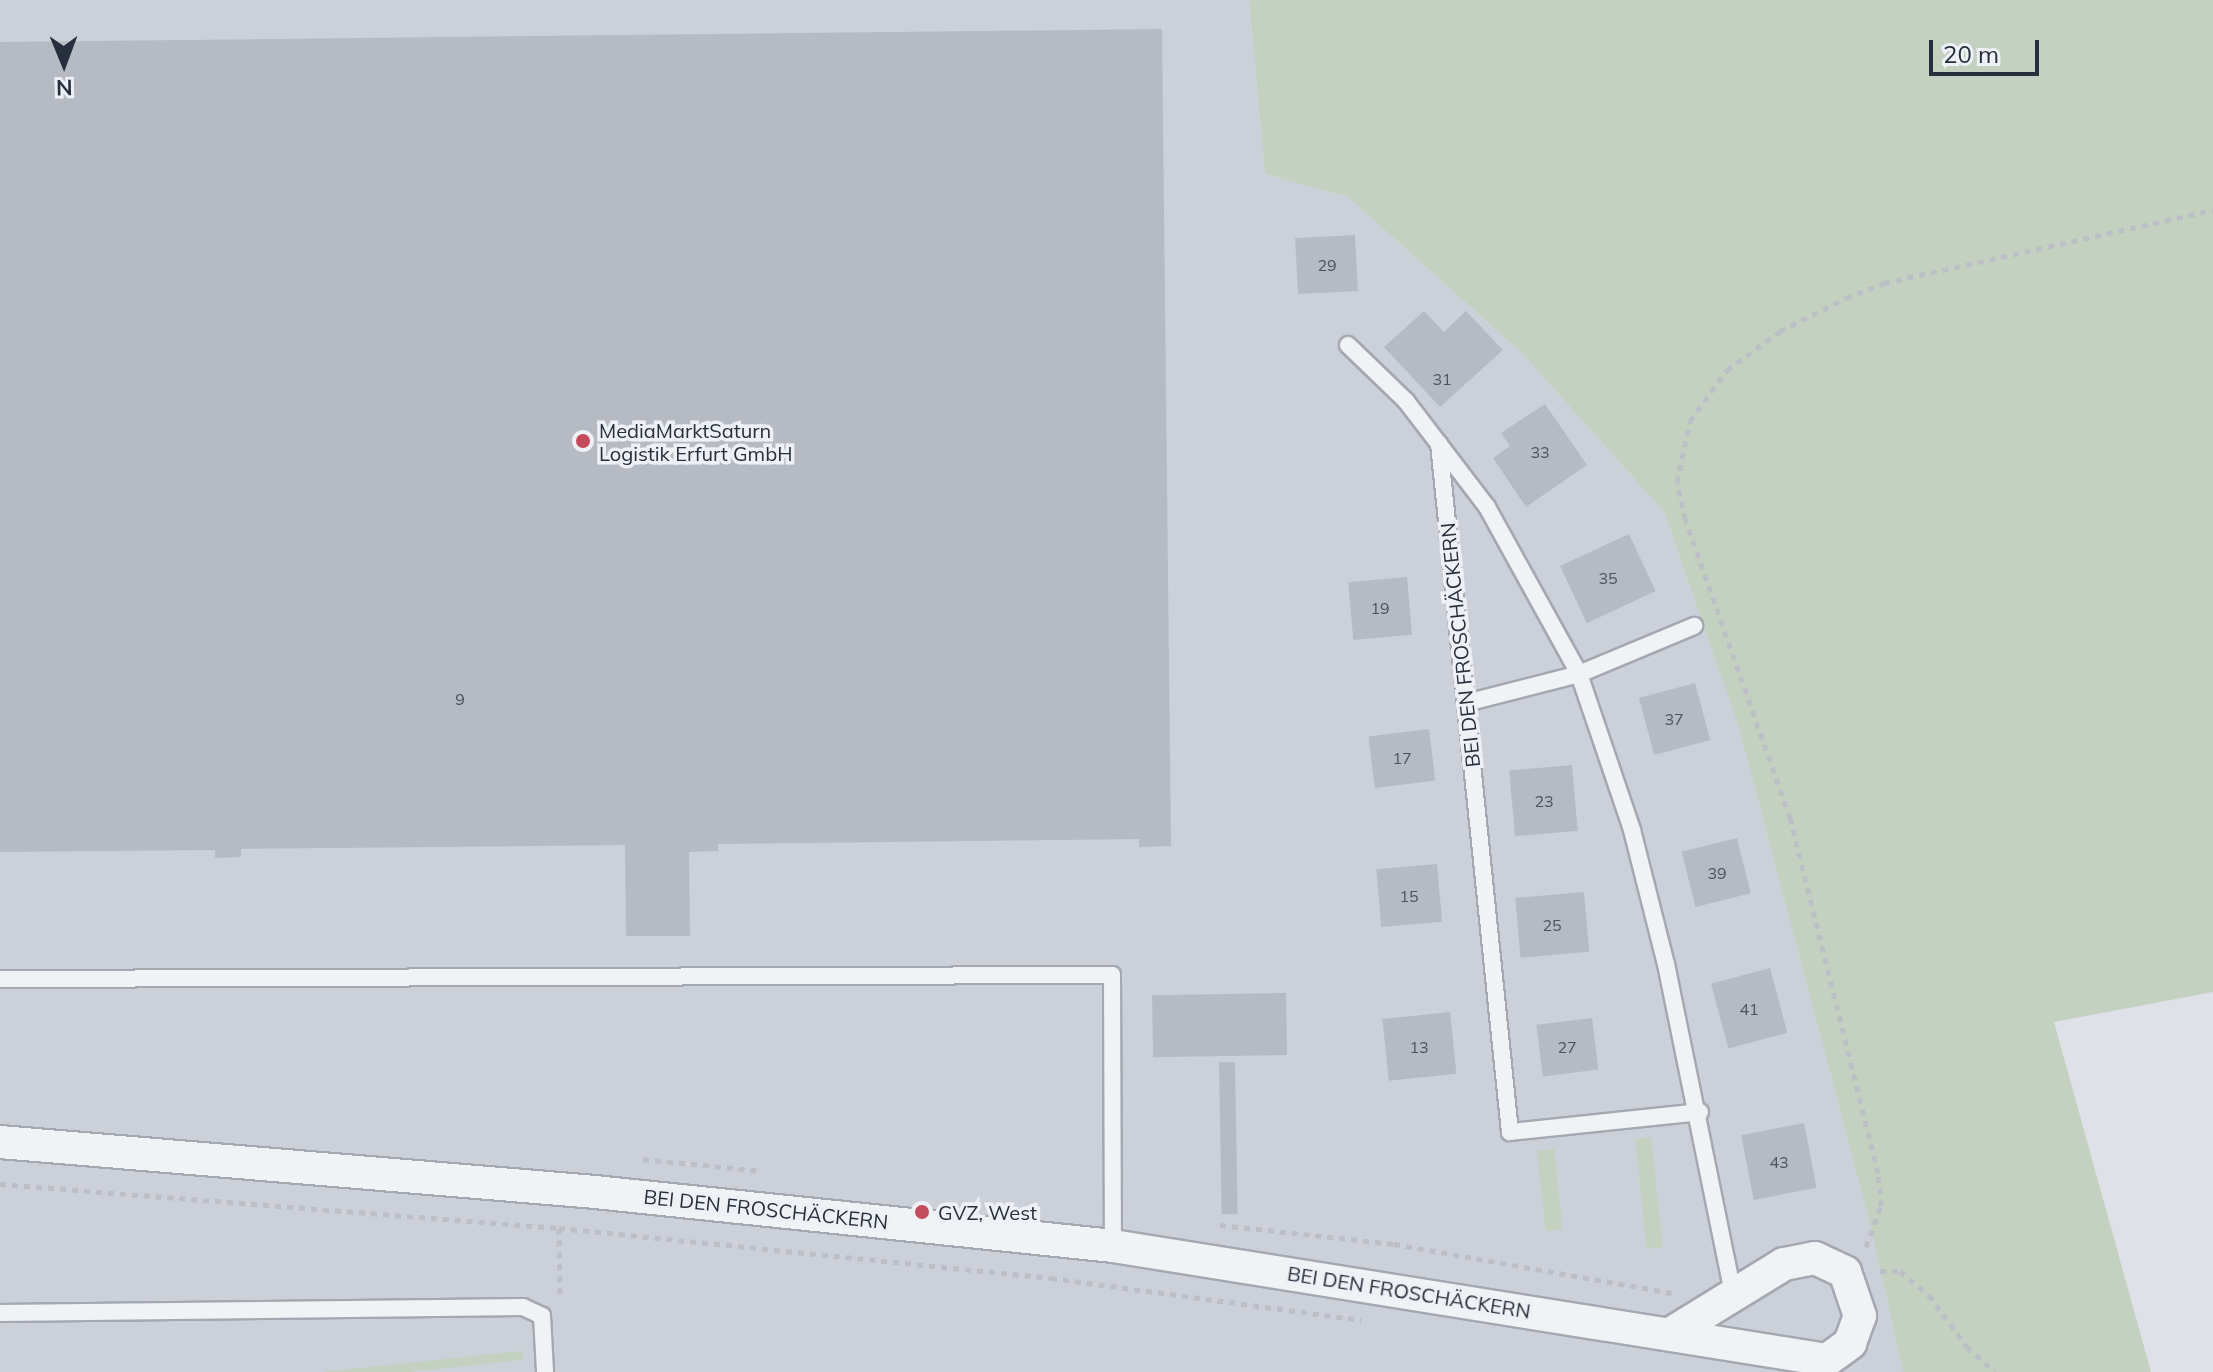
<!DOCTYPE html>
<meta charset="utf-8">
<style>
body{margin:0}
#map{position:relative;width:2213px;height:1372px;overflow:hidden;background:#dee1e7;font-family:Mulish,sans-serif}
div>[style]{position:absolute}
.built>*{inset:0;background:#ccd0d8}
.green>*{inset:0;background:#c4d0c0;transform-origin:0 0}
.building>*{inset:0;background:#b6bbc3;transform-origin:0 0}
.path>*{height:5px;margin-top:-2.5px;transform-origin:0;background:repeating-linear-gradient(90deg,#bcbfc5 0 6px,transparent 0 12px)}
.roads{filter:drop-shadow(2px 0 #a4a8b0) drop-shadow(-2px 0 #a4a8b0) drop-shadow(0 2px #a4a8b0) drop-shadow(0 -2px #a4a8b0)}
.service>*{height:16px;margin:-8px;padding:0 8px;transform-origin:8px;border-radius:8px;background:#f0f2f5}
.minor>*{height:32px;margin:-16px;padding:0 16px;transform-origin:16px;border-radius:16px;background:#f0f2f5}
.dots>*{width:22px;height:22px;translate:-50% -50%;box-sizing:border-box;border:4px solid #edf0f4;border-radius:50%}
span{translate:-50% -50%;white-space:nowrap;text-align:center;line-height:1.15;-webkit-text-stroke:7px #edf0f4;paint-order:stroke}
.number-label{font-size:16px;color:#4c525e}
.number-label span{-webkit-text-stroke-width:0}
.poi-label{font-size:20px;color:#282f3c}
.left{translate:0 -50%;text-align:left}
.street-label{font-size:20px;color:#282f3c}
.north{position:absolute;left:24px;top:24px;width:80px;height:80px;-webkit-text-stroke:6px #edf0f4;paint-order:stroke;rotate:179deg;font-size:22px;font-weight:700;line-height:32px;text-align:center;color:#282f3c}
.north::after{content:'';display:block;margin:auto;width:28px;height:36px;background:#282f3c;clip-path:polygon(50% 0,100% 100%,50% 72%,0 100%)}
.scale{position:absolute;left:1929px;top:40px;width:110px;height:36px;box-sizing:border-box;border:4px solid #282f3c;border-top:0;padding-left:10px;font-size:24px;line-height:28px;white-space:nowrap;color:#282f3c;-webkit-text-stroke:6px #edf0f4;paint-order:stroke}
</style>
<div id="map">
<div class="built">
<div style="clip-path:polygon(0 0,1249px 0,1265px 174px,1348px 197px,1521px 352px,1664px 512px,1739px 728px,1870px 1224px,1903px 1372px,0 1372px)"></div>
</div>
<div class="green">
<div style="clip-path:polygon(1249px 0,2213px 0,2213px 992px,2054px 1022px,2151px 1372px,1903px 1372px,1870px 1224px,1739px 728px,1664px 512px,1521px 352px,1348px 197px,1265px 174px)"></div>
<div style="left:1651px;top:1137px;width:111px;height:16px;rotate:84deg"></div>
<div style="left:1554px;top:1149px;width:81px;height:17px;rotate:84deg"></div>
<div style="left:522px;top:1351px;width:9px;height:522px;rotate:84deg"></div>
</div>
<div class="building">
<div style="clip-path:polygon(1162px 29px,1171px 846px,1139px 847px,1139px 839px,718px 844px,718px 851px,689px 852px,690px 936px,626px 936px,625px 845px,241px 849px,241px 857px,215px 858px,215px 850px,0 852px,0 42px)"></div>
<div style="left:1355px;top:235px;width:56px;height:60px;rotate:87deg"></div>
<div style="clip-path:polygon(1424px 311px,1444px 332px,1466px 311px,1503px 350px,1440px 407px,1384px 347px)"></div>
<div style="clip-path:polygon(1545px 404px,1587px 465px,1526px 507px,1493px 458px,1510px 446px,1501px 433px)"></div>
<div style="left:1629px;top:534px;width:63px;height:76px;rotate:65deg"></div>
<div style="left:1407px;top:577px;width:58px;height:59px;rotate:85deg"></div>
<div style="left:1695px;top:683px;width:59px;height:58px;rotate:75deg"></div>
<div style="left:1429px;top:729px;width:52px;height:61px;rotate:83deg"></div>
<div style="left:1572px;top:765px;width:66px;height:63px;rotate:85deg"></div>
<div style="left:1737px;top:838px;width:57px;height:57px;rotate:76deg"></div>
<div style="left:1437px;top:864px;width:58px;height:61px;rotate:85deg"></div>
<div style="left:1584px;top:892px;width:60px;height:69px;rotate:85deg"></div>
<div style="left:1770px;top:968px;width:67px;height:61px;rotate:75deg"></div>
<div style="left:1286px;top:993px;width:62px;height:134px;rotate:89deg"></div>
<div style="left:1450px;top:1012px;width:62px;height:68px;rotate:84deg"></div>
<div style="left:1592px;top:1018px;width:52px;height:56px;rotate:83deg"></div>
<div style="left:1235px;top:1062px;width:152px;height:16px;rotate:89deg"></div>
<div style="left:1804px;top:1123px;width:66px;height:64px;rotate:79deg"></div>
</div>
<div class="path">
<div style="left:643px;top:1159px;width:119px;rotate:5.8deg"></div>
<div style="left:0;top:1184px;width:561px;rotate:4.5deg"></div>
<div style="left:559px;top:1228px;width:495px;rotate:5.8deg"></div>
<div style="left:1051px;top:1278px;width:313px;rotate:7.7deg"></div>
<div style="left:1220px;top:1225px;width:175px;rotate:6.2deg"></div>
<div style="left:1394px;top:1244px;width:282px;rotate:10deg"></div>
<div style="left:559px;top:1228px;width:71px;rotate:89.2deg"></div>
<div style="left:1866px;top:1247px;width:44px;rotate:-69.9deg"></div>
<div style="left:1881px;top:1206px;width:33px;rotate:-95deg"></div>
<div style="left:1878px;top:1173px;width:366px;rotate:-103.9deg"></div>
<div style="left:1790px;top:818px;width:317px;rotate:-109.3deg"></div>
<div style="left:1685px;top:519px;width:38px;rotate:-102deg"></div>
<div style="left:1677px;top:482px;width:62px;rotate:-78deg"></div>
<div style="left:1690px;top:421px;width:63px;rotate:-54deg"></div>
<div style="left:1727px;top:370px;width:66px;rotate:-36.3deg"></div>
<div style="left:1780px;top:331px;width:74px;rotate:-26.6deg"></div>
<div style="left:1846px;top:298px;width:41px;rotate:-21.5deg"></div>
<div style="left:1884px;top:283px;width:337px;rotate:-12.5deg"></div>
<div style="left:1880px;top:1271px;width:20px"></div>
<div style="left:1900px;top:1271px;width:38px;rotate:40deg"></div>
<div style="left:1929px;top:1295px;width:64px;rotate:53.8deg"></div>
<div style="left:1967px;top:1347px;width:38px;rotate:42deg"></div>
</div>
<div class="roads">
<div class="service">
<div style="left:1348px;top:345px;width:81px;rotate:44deg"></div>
<div style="left:1406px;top:401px;width:133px;rotate:52.6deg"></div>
<div style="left:1487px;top:507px;width:191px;rotate:61.1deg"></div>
<div style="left:1579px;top:674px;width:165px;rotate:71.2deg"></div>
<div style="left:1632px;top:830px;width:138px;rotate:75.8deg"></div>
<div style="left:1666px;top:964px;width:336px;rotate:78.5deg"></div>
<div style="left:1439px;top:444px;width:692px;rotate:84.11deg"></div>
<div style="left:1510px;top:1132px;width:191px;rotate:-6deg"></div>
<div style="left:1466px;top:703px;width:117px;rotate:-14.4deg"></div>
<div style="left:1579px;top:674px;width:125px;rotate:-22.7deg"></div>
<div style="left:0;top:979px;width:1112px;rotate:-0.21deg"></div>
<div style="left:1112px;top:975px;width:271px;rotate:89.8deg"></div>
<div style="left:0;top:1313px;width:523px;rotate:-0.66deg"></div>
<div style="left:523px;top:1307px;width:21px;rotate:25deg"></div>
<div style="left:542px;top:1316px;width:56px;rotate:86.9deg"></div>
</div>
<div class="minor">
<div style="left:0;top:1142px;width:597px;rotate:4.8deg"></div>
<div style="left:595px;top:1192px;width:521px;rotate:5.95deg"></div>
<div style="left:1113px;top:1246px;width:723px;rotate:9.07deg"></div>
<div style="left:1827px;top:1360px;width:29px;rotate:-36deg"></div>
<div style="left:1850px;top:1343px;width:29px;rotate:-70deg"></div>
<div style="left:1860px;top:1316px;width:46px;rotate:-108.8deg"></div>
<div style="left:1845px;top:1272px;width:33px;rotate:-155deg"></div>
<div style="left:1815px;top:1258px;width:32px;rotate:169deg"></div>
<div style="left:1784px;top:1264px;width:134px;rotate:148.4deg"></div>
</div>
</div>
<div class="dots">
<div style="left:583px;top:441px;background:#c34b5c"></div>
<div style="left:922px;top:1212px;background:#c34b5c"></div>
</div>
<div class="number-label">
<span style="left:1327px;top:265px">29</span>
<span style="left:1442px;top:379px">31</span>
<span style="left:1540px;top:452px">33</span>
<span style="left:1608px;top:578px">35</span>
<span style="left:1380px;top:608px">19</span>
<span style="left:460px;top:699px">9</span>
<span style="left:1674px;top:719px">37</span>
<span style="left:1402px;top:758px">17</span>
<span style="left:1544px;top:801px">23</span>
<span style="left:1717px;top:873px">39</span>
<span style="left:1409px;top:896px">15</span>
<span style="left:1552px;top:925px">25</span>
<span style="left:1749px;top:1009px">41</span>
<span style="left:1419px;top:1047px">13</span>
<span style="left:1567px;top:1047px">27</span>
<span style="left:1779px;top:1162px">43</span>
</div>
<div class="poi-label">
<span class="left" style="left:599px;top:442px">MediaMarktSaturn<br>Logistik Erfurt GmbH</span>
<span class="left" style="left:938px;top:1212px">GVZ, West</span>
</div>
<div class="street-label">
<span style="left:1460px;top:645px;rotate:-96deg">BEI DEN FROSCHÄCKERN</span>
<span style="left:766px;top:1209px;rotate:6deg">BEI DEN FROSCHÄCKERN</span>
<span style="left:1409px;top:1292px;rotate:9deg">BEI DEN FROSCHÄCKERN</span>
</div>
<div class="north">N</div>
<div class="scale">20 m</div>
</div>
